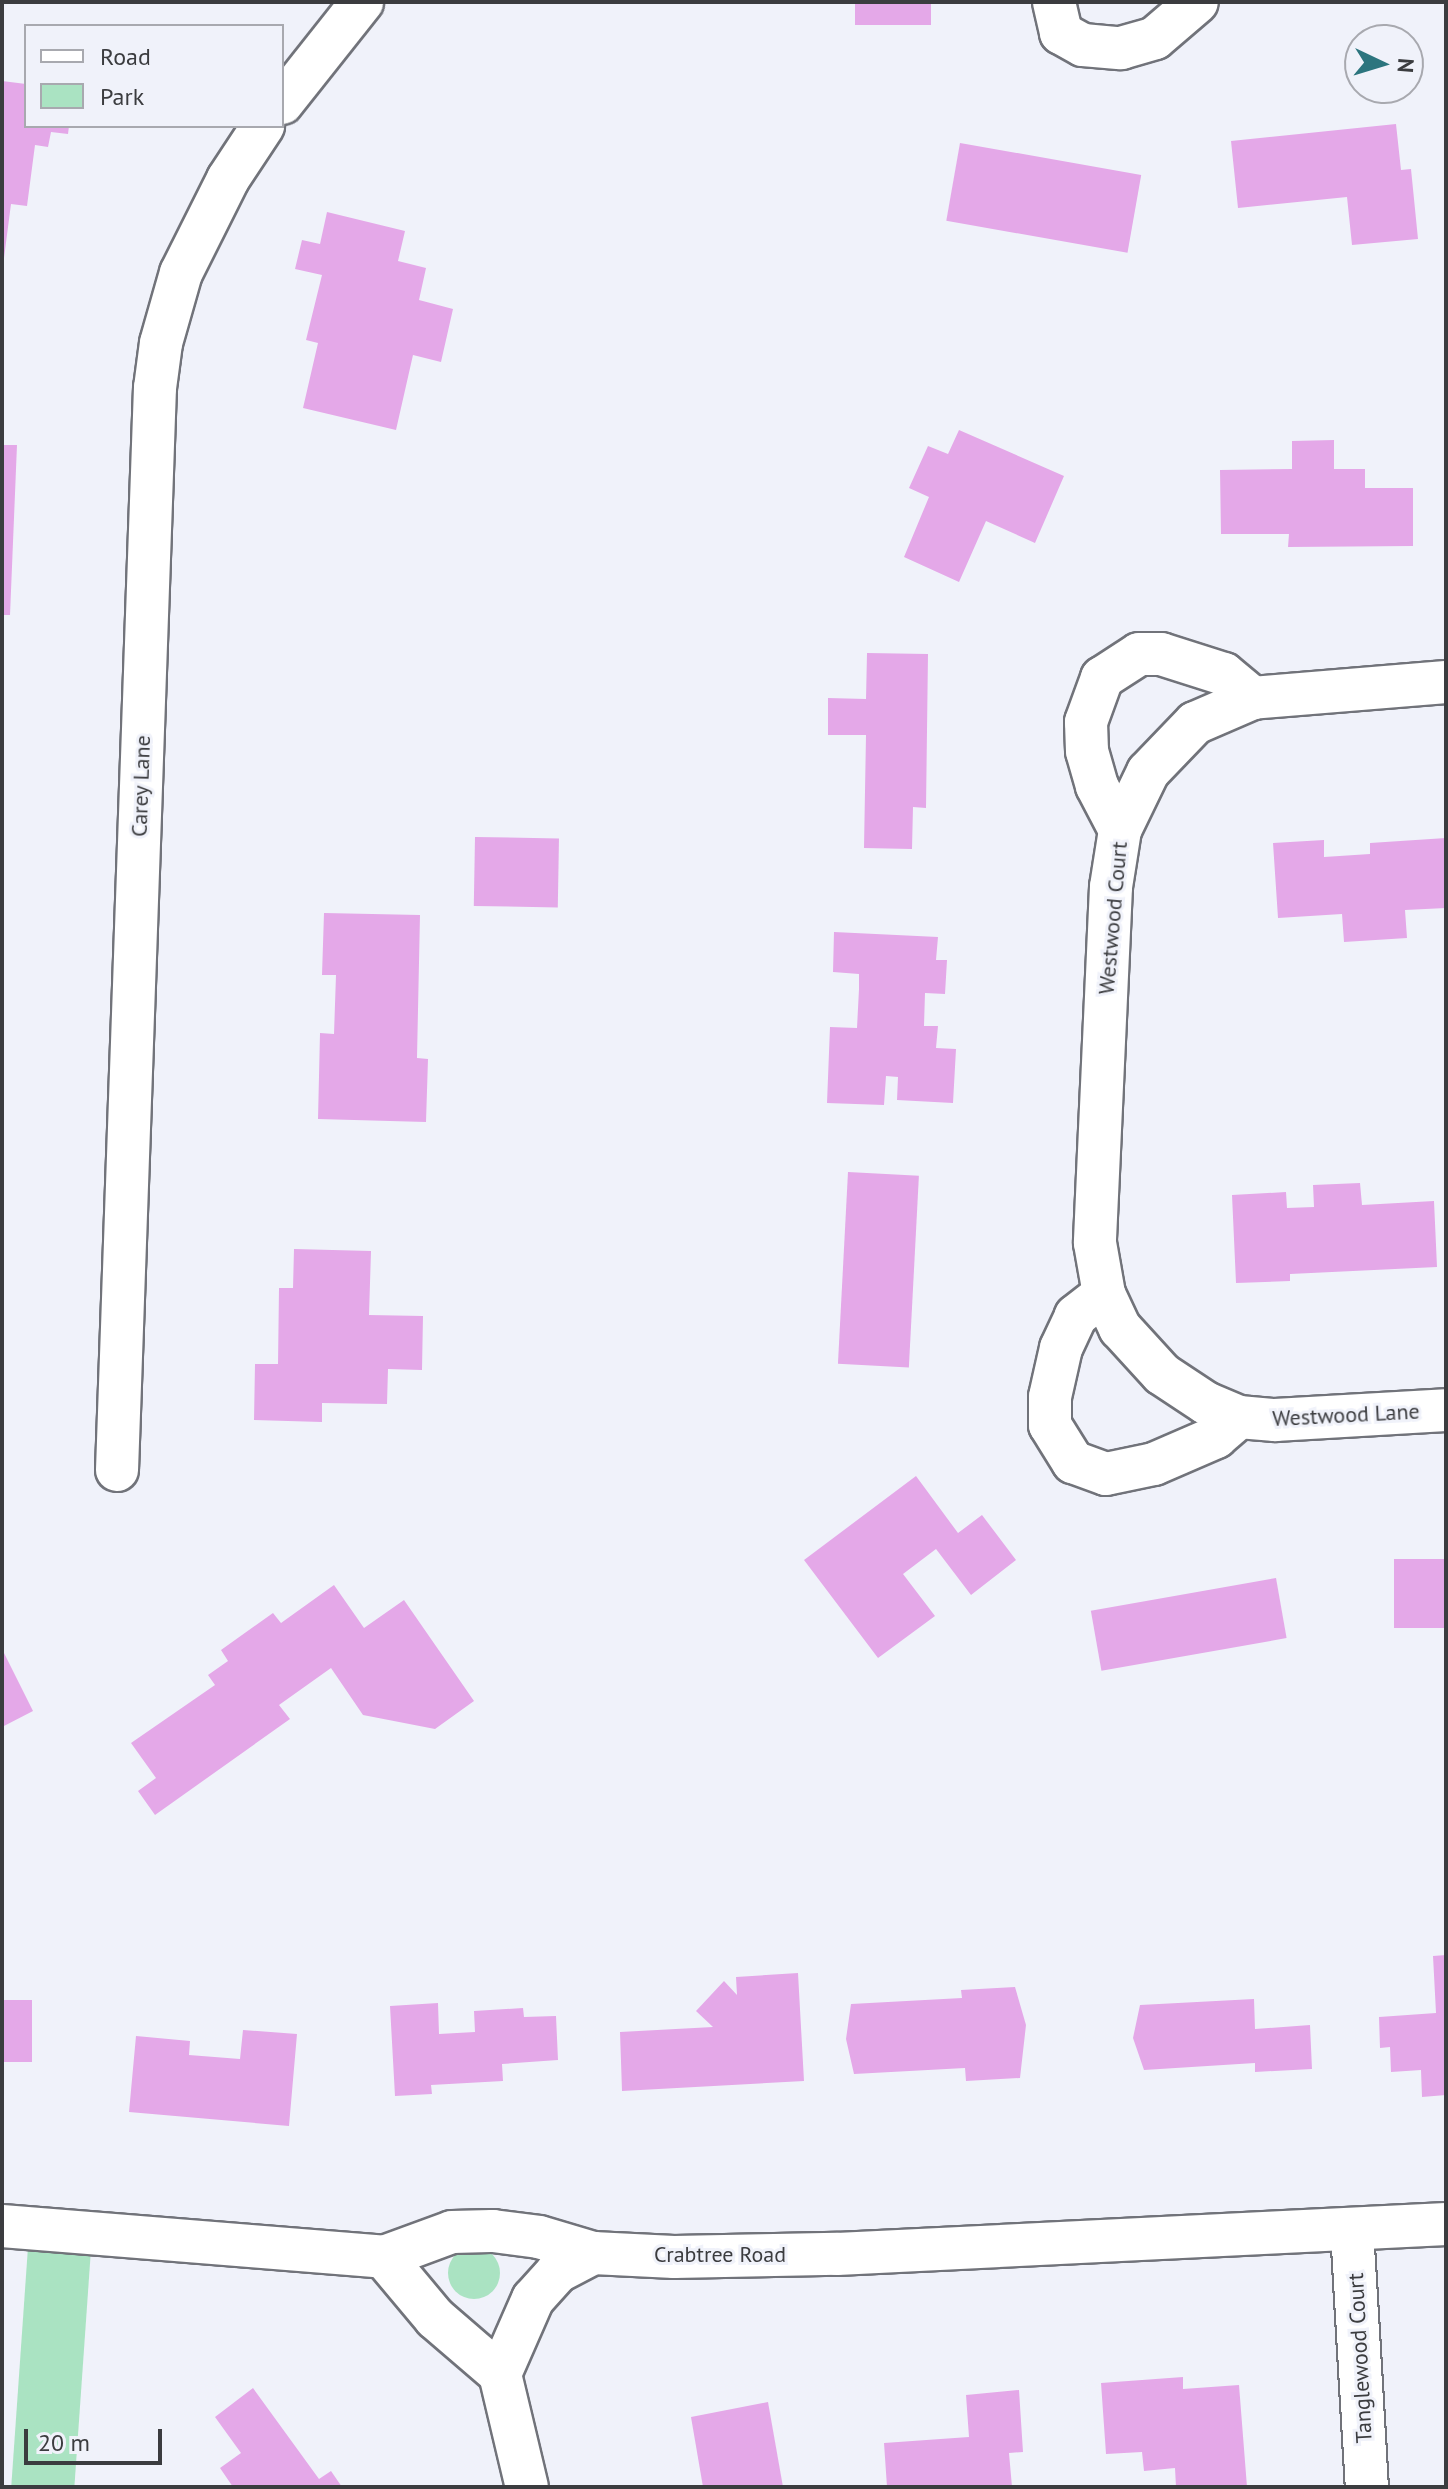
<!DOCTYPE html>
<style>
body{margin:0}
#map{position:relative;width:1448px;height:2489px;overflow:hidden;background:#f0f2fa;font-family:"PT Sans",sans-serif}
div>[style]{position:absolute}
.green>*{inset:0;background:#aae3c2;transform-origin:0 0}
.round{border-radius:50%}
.building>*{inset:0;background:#e4a8e8;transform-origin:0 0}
.roads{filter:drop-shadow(2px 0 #71737a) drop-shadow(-2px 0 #71737a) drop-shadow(0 2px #71737a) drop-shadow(0 -2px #71737a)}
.minor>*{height:42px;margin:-21px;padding:0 21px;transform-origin:21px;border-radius:21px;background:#fff}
span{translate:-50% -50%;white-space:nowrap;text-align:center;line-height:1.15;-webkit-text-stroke:6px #f0f2fa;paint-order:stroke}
.street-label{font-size:22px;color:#3b3c3f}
.frame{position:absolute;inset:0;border:4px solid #3b3c3f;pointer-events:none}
.legend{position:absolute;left:24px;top:24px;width:260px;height:104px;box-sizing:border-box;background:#f0f2fa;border:2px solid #a8a9af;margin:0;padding:10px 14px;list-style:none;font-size:24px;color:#3b3c3f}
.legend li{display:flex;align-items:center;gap:16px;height:40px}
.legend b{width:40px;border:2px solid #a8a9af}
.north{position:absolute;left:1344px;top:24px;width:80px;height:80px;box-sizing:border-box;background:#f0f2fa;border:2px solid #a8a9af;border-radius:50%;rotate:94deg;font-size:22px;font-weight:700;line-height:32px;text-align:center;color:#3b3c3f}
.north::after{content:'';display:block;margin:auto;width:28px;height:36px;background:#2c757e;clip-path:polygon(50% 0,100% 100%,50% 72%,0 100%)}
.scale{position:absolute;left:24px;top:2429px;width:138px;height:36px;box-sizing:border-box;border:4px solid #3b3c3f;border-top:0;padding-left:10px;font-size:24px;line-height:28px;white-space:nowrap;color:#3b3c3f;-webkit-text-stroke:6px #f0f2fa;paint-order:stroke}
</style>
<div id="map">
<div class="green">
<div class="round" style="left:448px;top:2247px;width:52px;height:52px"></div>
<div style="left:28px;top:2247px;width:63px;height:241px;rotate:4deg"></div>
</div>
<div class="building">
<div style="left:855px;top:2px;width:76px;height:23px"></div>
<div style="clip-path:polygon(2px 81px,26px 84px,26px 126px,69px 126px,68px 134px,51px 132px,48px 147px,35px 145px,27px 206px,11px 204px,4px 258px)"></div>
<div style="clip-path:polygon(1396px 124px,1401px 170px,1411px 169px,1418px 239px,1352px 245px,1347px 197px,1238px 208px,1231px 141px)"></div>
<div style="left:960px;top:143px;width:184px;height:79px;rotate:10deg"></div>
<div style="clip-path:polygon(327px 212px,405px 231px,398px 261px,426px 268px,419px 300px,453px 309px,441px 362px,413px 355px,396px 430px,303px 408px,318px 343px,306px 340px,322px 275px,295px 269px,302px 240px,320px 244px)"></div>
<div style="clip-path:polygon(959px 430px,1064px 476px,1035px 543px,986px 521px,959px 582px,904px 557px,929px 497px,909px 488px,928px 446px,948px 454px)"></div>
<div style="clip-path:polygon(1334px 440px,1334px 469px,1365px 469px,1365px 488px,1413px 488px,1413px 546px,1288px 547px,1289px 534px,1221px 534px,1220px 470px,1292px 469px,1292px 441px)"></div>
<div style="clip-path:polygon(2px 445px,17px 445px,10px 615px,2px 615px)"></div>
<div style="clip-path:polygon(867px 653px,928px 654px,926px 808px,913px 807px,912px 849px,864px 848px,866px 735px,828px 735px,828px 698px,866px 699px)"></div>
<div style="left:475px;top:837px;width:84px;height:69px;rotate:1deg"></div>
<div style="clip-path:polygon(1446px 838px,1446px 908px,1405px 910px,1407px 938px,1344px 942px,1342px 914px,1278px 918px,1273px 843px,1324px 840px,1324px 857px,1370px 854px,1370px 843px)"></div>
<div style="clip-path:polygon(324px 913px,420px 915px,417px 1058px,428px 1059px,426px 1122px,318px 1119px,320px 1033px,334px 1034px,336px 975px,322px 975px)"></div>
<div style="clip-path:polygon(834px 932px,938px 937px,936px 960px,947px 960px,945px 994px,925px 993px,924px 1026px,938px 1026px,936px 1048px,956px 1049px,953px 1103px,897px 1100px,898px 1077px,886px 1076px,884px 1105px,827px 1103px,830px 1027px,857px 1028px,859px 989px,859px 974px,833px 972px)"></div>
<div style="left:848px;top:1172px;width:71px;height:192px;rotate:3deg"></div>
<div style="clip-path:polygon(1360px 1183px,1362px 1205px,1434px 1201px,1437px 1267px,1290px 1274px,1290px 1281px,1236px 1283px,1232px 1195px,1286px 1192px,1287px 1208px,1314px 1207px,1313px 1185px)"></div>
<div style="clip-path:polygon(294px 1249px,371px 1251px,369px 1315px,423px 1316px,422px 1370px,388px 1369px,387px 1404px,322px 1403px,322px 1422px,254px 1420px,255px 1364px,278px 1364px,279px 1288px,293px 1288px)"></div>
<div style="clip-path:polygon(916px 1476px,958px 1533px,982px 1515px,1016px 1560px,971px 1595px,936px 1549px,903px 1574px,935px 1616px,878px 1658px,804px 1560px)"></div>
<div style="left:1446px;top:1559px;width:69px;height:52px;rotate:90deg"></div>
<div style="left:1276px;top:1578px;width:61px;height:188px;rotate:80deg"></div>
<div style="clip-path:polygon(334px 1585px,364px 1628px,404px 1600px,474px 1701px,435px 1729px,363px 1715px,331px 1668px,279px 1705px,290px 1719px,155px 1815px,138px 1791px,156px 1778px,131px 1743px,215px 1685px,208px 1675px,228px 1661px,221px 1650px,273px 1613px,281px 1623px)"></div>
<div style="clip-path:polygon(2px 1649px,33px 1711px,2px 1727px)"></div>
<div style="clip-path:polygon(1446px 1955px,1446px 2095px,1422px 2097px,1421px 2070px,1391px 2072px,1390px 2047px,1380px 2048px,1379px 2017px,1436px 2013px,1433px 1956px)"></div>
<div style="clip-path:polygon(798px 1973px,804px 2081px,622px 2091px,620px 2032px,713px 2027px,696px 2011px,724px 1981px,737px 1995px,736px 1977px)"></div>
<div style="clip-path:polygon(1015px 1987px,1026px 2025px,1020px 2078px,966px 2081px,965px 2068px,854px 2074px,846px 2039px,851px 2004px,962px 1998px,961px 1990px)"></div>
<div style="clip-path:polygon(1254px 1999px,1255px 2029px,1310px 2025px,1312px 2069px,1255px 2072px,1255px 2063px,1144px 2070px,1133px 2038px,1140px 2005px)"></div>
<div style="left:2px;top:2000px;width:30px;height:62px"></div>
<div style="clip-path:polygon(438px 2003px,439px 2034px,475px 2032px,474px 2011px,523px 2008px,524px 2017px,556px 2016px,558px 2060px,502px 2064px,503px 2081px,431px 2085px,432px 2094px,395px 2096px,390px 2006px)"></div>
<div style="clip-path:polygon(243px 2030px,297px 2034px,289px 2126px,129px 2112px,136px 2036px,190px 2041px,189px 2055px,240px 2059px)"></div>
<div style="clip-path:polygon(1183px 2377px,1183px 2389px,1239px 2385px,1247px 2487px,1176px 2487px,1175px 2468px,1144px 2471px,1142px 2452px,1106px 2454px,1101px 2383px)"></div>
<div style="clip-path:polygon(253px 2388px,319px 2479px,331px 2471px,342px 2487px,233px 2487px,220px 2468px,241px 2453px,215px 2417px)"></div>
<div style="clip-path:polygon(1019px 2390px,1023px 2452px,1009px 2453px,1012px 2487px,887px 2487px,884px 2443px,969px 2437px,966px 2395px)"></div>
<div style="clip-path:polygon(768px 2402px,783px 2487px,703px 2487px,691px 2417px)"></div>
</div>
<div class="roads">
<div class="minor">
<div style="left:1054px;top:2px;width:32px;rotate:77deg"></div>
<div style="left:1061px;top:33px;width:25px;rotate:29deg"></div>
<div style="left:1083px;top:45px;width:38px;rotate:5deg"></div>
<div style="left:1121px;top:48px;width:35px;rotate:-16deg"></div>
<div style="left:1155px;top:38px;width:55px;rotate:-40.6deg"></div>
<div style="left:282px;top:103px;width:129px;rotate:-51.6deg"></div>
<div style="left:1446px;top:682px;width:194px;rotate:175.3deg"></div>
<div style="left:1253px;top:698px;width:63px;rotate:156.7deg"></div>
<div style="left:1195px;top:723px;width:68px;rotate:133.8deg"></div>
<div style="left:1148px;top:772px;width:64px;rotate:115.8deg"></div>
<div style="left:1120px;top:830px;width:58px;rotate:99deg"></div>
<div style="left:1111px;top:887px;width:356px;rotate:92.6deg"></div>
<div style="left:1095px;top:1243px;width:52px;rotate:80deg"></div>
<div style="left:1104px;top:1294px;width:38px;rotate:65deg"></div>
<div style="left:1120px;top:1328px;width:62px;rotate:47.6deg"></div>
<div style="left:1162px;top:1374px;width:53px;rotate:33.4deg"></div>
<div style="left:1206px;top:1403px;width:36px;rotate:23deg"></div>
<div style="left:1239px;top:1417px;width:36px;rotate:5deg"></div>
<div style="left:1275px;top:1420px;width:171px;rotate:-3.3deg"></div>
<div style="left:1120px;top:830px;width:50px;rotate:-117.6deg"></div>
<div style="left:1097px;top:786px;width:36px;rotate:-106deg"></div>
<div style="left:1087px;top:751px;width:29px;rotate:-92deg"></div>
<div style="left:1086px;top:722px;width:47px;rotate:-70deg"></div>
<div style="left:1102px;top:678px;width:44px;rotate:-33deg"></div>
<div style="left:1139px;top:654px;width:22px"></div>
<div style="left:1161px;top:654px;width:66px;rotate:17.6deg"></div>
<div style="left:1224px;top:674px;width:38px;rotate:40deg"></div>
<div style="left:1104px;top:1294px;width:36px;rotate:142deg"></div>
<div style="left:1076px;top:1316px;width:35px;rotate:115deg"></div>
<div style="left:1061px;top:1348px;width:50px;rotate:102.7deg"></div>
<div style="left:1050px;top:1397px;width:28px;rotate:90deg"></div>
<div style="left:1050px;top:1425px;width:44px;rotate:58.1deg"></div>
<div style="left:1073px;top:1462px;width:35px;rotate:20deg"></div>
<div style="left:1106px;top:1474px;width:49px;rotate:-11.8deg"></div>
<div style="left:1154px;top:1464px;width:68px;rotate:-23.5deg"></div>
<div style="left:1216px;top:1437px;width:30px;rotate:-41deg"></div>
<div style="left:117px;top:1470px;width:1083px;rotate:-87.99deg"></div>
<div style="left:155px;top:388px;width:45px;rotate:-82.4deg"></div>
<div style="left:161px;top:343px;width:73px;rotate:-74.1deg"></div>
<div style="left:181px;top:273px;width:105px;rotate:-63.4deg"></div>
<div style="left:228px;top:179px;width:64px;rotate:-56.6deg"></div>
<div style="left:2px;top:2226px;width:383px;rotate:4.6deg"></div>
<div style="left:384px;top:2257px;width:72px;rotate:-20.2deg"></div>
<div style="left:452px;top:2232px;width:41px;rotate:-1.4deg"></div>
<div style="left:493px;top:2231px;width:46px;rotate:7.4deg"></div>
<div style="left:539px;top:2237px;width:56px;rotate:16.5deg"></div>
<div style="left:593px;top:2253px;width:81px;rotate:2.8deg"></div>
<div style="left:674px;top:2257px;width:163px;rotate:-1.1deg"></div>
<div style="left:837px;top:2254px;width:610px;rotate:-2.82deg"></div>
<div style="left:1352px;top:2229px;width:258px;rotate:86.7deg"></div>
<div style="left:384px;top:2257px;width:80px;rotate:50.1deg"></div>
<div style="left:435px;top:2318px;width:86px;rotate:40.7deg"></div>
<div style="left:500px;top:2374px;width:116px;rotate:76.6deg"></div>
<div style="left:500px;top:2374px;width:82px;rotate:-66.3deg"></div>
<div style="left:533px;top:2299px;width:36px;rotate:-48deg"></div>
<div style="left:557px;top:2272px;width:41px;rotate:-27.8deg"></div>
</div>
</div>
<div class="street-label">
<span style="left:141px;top:786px;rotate:-88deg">Carey Lane</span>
<span style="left:1113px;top:918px;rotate:-85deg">Westwood Court</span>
<span style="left:1346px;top:1415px;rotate:-3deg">Westwood Lane</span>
<span style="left:720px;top:2255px">Crabtree Road</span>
<span style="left:1360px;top:2358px;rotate:-93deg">Tanglewood Court</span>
</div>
<div class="frame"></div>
<ul class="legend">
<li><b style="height:10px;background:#fff"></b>Road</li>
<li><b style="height:22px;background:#aae3c2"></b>Park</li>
</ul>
<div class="north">N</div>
<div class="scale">20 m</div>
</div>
